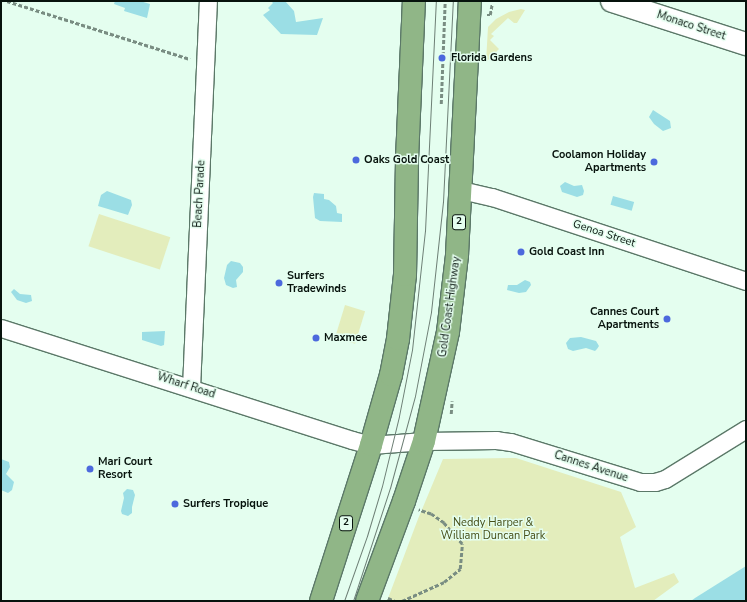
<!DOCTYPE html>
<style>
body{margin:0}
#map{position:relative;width:747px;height:602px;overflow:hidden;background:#e4feef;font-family:"Nunito Sans",sans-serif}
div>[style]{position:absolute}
.green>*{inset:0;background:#e3edbc;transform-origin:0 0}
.water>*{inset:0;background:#9bdee5;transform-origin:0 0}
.path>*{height:2.5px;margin-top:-1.25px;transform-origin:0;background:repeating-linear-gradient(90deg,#798d82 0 4px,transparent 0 6px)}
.roads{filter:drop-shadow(1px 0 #5b7868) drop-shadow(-1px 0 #5b7868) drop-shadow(0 1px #5b7868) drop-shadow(0 -1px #5b7868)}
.minor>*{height:17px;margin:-8.5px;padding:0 8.5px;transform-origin:8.5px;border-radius:8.5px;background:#fff}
.tertiary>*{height:22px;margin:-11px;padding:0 11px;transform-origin:11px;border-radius:11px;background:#fff}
.trunk>*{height:22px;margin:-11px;padding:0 11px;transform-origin:11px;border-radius:11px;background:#90b687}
.tram>*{height:1px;margin:-0.5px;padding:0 0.5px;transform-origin:0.5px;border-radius:0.5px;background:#6d7f75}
.dots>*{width:11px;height:11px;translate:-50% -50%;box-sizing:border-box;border:2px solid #e4feef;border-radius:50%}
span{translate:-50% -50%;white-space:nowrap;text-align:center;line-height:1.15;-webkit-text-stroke:3px #e4feef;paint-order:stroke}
.shield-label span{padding:1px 3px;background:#e4feef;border:1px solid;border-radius:3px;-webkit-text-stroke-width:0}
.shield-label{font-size:10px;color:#07130d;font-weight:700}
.street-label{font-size:11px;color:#07130d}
.poi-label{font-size:11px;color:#07130d;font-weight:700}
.left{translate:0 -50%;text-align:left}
.right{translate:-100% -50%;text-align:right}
.park-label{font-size:11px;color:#464e17}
.frame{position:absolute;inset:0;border:2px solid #07130d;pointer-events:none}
</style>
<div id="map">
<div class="green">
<div style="clip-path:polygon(521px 9px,525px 10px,517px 23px,514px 23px,508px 18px,491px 34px,494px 36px,490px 40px,499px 49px,486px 62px,488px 27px,496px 19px,509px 12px)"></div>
<div style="left:99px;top:214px;width:75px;height:34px;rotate:18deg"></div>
<div style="left:345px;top:305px;width:21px;height:34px;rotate:17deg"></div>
<div style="clip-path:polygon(516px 458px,621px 492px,636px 527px,620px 537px,635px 588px,674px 573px,679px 582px,653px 601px,387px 601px,418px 519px,443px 459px)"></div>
</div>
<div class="water">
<div style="clip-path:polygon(115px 1px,140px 1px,150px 4px,147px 18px,124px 11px,125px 8px,114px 4px)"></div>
<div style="clip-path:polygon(271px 1px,285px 1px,294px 11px,296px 22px,323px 18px,317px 35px,281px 34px,263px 15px,270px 10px,268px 8px,273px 3px)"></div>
<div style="clip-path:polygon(653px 110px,670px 121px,671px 128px,663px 131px,654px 124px,649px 117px)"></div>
<div style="clip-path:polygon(565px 182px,574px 186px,582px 185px,584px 191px,583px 195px,577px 197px,562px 192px,560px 186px)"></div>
<div style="clip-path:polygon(107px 191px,131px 200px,132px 205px,128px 215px,98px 206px,101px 195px)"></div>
<div style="clip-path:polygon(314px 193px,324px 194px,324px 199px,329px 200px,336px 206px,337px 213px,342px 214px,342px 222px,320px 221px,315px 218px,313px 197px)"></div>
<div style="left:613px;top:196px;width:22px;height:9px;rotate:16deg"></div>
<div style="clip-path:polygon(231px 261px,240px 263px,243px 267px,243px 272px,236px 280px,237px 287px,233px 288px,226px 285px,224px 278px,227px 265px)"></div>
<div style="clip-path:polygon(525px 280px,530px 282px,531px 285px,526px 292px,519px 293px,507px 290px,508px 285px,517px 285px)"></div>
<div style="clip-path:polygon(14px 289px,20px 294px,31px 295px,32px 301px,26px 303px,17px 300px,11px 292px)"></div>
<div style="clip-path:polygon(165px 331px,164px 345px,161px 346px,142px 340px,142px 332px)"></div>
<div style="clip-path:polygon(581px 337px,596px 341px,599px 346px,597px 349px,595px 351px,586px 348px,573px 351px,568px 349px,566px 343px,570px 338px)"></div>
<div style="clip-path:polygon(1px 459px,9px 462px,10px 467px,6px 474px,14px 482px,12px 490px,8px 493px,1px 490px)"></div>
<div style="clip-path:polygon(127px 489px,133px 490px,135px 495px,132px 507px,132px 513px,128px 516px,122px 514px,121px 511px,124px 498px,123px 493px)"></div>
<div style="clip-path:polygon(746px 566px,746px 601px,691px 601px,695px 598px)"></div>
</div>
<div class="path">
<div style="left:7px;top:1px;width:192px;rotate:17.6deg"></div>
<div style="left:487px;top:15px;width:3px"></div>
<div style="left:490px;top:15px;width:11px;rotate:-80deg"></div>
<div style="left:441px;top:104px;width:103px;rotate:-87.8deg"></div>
<div style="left:451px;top:414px;width:13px;rotate:-86deg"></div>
<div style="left:388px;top:598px;width:8px;rotate:23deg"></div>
<div style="left:402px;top:601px;width:46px;rotate:-24.3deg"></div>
<div style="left:444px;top:582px;width:21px;rotate:-39deg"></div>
<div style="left:460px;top:569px;width:25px;rotate:-85deg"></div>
<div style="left:462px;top:544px;width:28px;rotate:-131deg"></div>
<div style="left:444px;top:523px;width:16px;rotate:-145deg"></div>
<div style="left:431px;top:514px;width:13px;rotate:-162deg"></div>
</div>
<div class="roads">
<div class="minor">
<div style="left:461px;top:190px;width:32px;rotate:13deg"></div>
<div style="left:492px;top:197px;width:268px;rotate:18.3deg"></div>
<div style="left:1px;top:328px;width:368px;rotate:17.7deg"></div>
<div style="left:352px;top:440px;width:20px;rotate:15deg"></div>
<div style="left:371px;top:445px;width:53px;rotate:-4.3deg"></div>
<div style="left:424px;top:441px;width:72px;rotate:-0.8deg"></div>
<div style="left:496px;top:440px;width:15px;rotate:8deg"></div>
<div style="left:511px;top:442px;width:135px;rotate:17.2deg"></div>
<div style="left:640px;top:482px;width:15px"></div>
<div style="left:655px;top:482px;width:10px;rotate:-17deg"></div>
<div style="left:665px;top:479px;width:95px;rotate:-31.7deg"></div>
<div style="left:191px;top:388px;width:387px;rotate:-87.5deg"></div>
</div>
<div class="tertiary">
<div style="left:612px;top:1px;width:141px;rotate:17.8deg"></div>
</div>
<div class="trunk">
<div style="left:321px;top:601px;width:164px;rotate:-72.2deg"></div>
<div style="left:371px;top:445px;width:73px;rotate:-74.1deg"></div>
<div style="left:391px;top:375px;width:37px;rotate:-79deg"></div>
<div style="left:398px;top:339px;width:64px;rotate:-83.8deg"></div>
<div style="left:405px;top:275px;width:116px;rotate:-89deg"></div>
<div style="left:407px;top:159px;width:158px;rotate:-87.5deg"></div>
<div style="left:367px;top:601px;width:107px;rotate:-69.7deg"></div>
<div style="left:404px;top:501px;width:63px;rotate:-71.6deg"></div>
<div style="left:424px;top:441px;width:112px;rotate:-77.6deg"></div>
<div style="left:448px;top:332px;width:78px;rotate:-83.3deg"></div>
<div style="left:457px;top:255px;width:254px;rotate:-87.1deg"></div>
</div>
</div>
<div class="tram">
<div style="left:344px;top:601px;width:69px;rotate:-70.5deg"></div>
<div style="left:367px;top:536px;width:52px;rotate:-73.3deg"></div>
<div style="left:382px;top:486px;width:72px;rotate:-76.3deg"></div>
<div style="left:399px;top:416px;width:67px;rotate:-78.9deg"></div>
<div style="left:412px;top:350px;width:120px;rotate:-83.8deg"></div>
<div style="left:425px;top:231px;width:230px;rotate:-87.3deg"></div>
<div style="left:353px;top:601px;width:119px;rotate:-71.9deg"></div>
<div style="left:390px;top:488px;width:95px;rotate:-74.8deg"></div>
<div style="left:415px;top:396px;width:86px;rotate:-79.2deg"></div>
<div style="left:431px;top:312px;width:111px;rotate:-83.8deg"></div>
<div style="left:443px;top:202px;width:201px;rotate:-87.2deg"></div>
</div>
<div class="dots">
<div style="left:442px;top:58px;background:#4c69dd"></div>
<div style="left:356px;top:160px;background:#4c69dd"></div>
<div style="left:654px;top:162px;background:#4c69dd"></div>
<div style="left:521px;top:252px;background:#4c69dd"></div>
<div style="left:279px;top:283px;background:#4c69dd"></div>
<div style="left:667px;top:319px;background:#4c69dd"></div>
<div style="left:316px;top:338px;background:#4c69dd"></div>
<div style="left:90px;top:469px;background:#4c69dd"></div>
<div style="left:175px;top:504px;background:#4c69dd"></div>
</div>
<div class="shield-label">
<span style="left:459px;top:222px">2</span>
<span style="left:346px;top:523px">2</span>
</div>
<div class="street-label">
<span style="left:691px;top:26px;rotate:18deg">Monaco Street</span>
<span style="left:200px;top:194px;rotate:-87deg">Beach Parade</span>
<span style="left:604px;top:234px;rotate:18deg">Genoa Street</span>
<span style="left:450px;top:307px;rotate:-82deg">Gold Coast Highway</span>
<span style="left:186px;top:386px;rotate:18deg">Wharf Road</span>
<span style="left:591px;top:467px;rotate:18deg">Cannes Avenue</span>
</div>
<div class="poi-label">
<span class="left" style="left:451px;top:58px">Florida Gardens</span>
<span class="right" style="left:646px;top:162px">Coolamon Holiday<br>Apartments</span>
<span class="left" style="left:364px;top:160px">Oaks Gold Coast</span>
<span class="left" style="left:529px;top:252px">Gold Coast Inn</span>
<span class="left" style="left:287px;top:283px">Surfers<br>Tradewinds</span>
<span class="right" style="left:659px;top:319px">Cannes Court<br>Apartments</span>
<span class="left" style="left:324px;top:338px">Maxmee</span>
<span class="left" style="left:98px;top:469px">Mari Court<br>Resort</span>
<span class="left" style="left:183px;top:504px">Surfers Tropique</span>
</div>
<div class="park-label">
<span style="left:493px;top:530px">Neddy Harper &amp;<br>William Duncan Park</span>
</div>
<div class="frame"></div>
</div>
